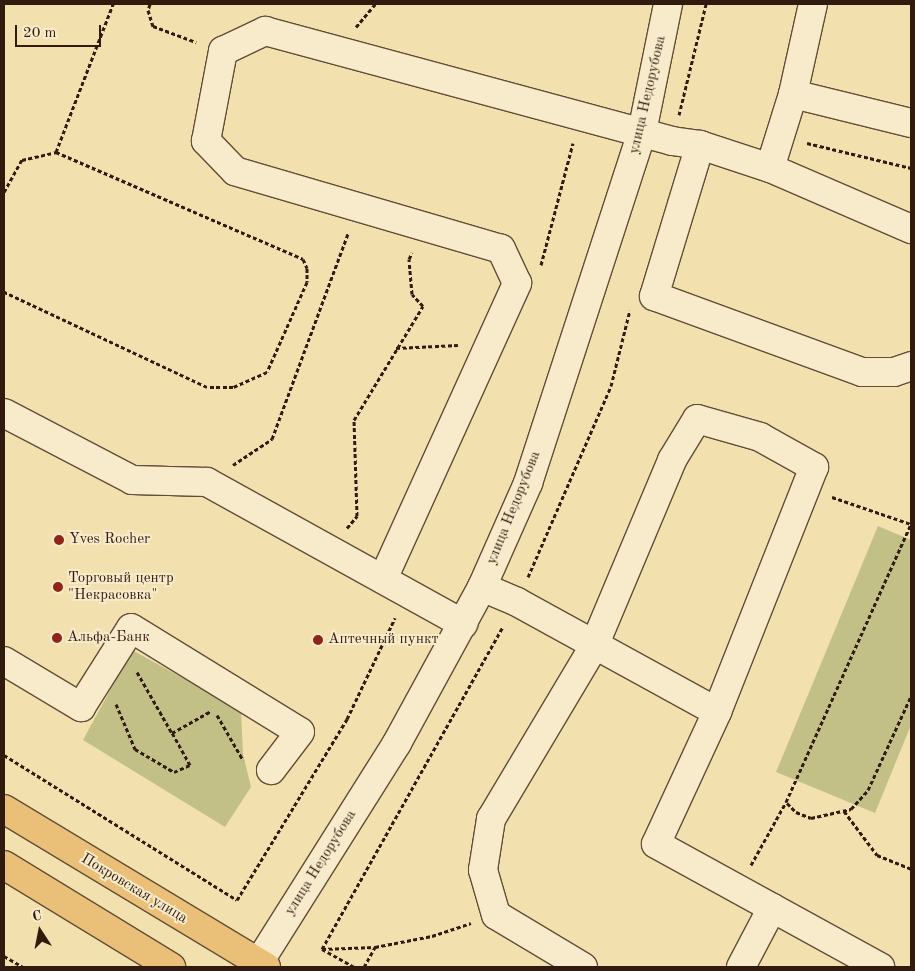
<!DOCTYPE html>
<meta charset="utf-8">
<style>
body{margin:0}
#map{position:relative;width:915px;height:971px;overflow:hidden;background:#f3e0af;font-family:"Old Standard TT",serif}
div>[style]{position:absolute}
.green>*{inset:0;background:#c2c086}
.path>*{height:3px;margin-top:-1.5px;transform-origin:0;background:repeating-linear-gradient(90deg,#311b0e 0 4px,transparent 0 6.5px)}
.roads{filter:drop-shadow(1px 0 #624c36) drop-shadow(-1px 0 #624c36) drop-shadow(0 1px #624c36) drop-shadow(0 -1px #624c36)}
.minor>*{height:28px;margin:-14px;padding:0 14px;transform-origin:14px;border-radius:14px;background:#f7ebcb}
.major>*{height:28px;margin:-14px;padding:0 14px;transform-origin:14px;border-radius:14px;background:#eac078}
.dots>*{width:14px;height:14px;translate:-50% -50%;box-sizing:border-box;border:2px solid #f7ebcb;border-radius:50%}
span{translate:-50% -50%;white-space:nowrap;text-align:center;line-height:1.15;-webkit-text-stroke:4px #f7ebcb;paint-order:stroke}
.street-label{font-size:15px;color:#311b0e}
.poi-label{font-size:15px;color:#311b0e}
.left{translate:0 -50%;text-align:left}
.frame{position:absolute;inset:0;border:5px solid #311b0e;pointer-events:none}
.north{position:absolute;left:15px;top:906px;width:50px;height:50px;-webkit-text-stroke:4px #f7ebcb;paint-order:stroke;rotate:349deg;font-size:14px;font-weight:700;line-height:20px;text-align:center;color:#311b0e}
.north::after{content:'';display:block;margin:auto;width:18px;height:22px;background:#311b0e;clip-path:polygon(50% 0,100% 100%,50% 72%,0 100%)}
.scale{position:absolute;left:15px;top:25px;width:86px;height:22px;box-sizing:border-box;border:2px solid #311b0e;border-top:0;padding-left:6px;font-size:15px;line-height:18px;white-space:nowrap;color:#311b0e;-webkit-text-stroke:4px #f7ebcb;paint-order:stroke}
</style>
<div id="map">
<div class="green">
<div style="clip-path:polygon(878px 526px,911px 540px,911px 725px,875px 813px,776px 772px)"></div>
<div style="clip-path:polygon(132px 650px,241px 710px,243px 754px,251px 787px,225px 827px,83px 740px)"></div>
</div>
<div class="path">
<div style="left:150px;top:4px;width:6px;rotate:108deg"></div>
<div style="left:148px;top:10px;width:17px;rotate:73deg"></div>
<div style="left:153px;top:26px;width:46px;rotate:20.4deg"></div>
<div style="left:356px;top:27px;width:30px;rotate:-50deg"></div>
<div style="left:679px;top:115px;width:114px;rotate:-76.3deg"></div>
<div style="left:807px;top:143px;width:107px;rotate:13.5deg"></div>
<div style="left:56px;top:152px;width:159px;rotate:-68.9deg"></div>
<div style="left:4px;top:192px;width:37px;rotate:-61deg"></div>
<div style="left:22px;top:160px;width:35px;rotate:-13deg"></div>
<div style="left:56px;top:152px;width:269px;rotate:23.4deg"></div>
<div style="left:303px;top:259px;width:10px;rotate:66deg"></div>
<div style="left:307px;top:268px;width:14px;rotate:90deg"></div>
<div style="left:307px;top:282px;width:98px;rotate:114deg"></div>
<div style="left:267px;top:372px;width:37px;rotate:156deg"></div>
<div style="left:233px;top:387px;width:26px;rotate:180deg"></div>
<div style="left:207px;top:387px;width:224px;rotate:-154.9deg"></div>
<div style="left:541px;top:265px;width:126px;rotate:-75.3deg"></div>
<div style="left:396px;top:348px;width:62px;rotate:-2.8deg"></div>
<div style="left:233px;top:465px;width:47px;rotate:-33.7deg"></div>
<div style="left:272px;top:439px;width:220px;rotate:-69.7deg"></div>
<div style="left:832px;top:497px;width:83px;rotate:18.9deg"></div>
<div style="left:347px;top:528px;width:16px;rotate:-50deg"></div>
<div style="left:357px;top:516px;width:96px;rotate:-91.8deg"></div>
<div style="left:354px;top:420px;width:133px;rotate:-58.8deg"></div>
<div style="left:423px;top:306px;width:16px;rotate:-133deg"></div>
<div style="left:412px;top:294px;width:35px;rotate:-95deg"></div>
<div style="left:409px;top:259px;width:7px;rotate:-63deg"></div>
<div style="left:528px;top:577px;width:208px;rotate:-66.5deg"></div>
<div style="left:611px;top:386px;width:78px;rotate:-76deg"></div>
<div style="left:137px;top:672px;width:70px;rotate:60.2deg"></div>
<div style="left:116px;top:704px;width:49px;rotate:67.1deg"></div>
<div style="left:135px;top:749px;width:45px;rotate:30.5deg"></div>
<div style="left:174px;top:772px;width:17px;rotate:-24deg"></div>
<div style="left:190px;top:765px;width:37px;rotate:-119deg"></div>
<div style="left:172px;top:733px;width:45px;rotate:-29.4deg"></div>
<div style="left:217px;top:715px;width:52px;rotate:60deg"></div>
<div style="left:4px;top:755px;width:274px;rotate:31.9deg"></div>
<div style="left:237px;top:900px;width:212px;rotate:-58.7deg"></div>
<div style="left:347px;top:719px;width:112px;rotate:-64.6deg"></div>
<div style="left:787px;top:803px;width:13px;rotate:45deg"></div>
<div style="left:796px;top:812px;width:16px;rotate:22deg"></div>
<div style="left:811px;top:818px;width:41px;rotate:-12.7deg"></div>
<div style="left:851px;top:809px;width:25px;rotate:-48deg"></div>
<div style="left:868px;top:790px;width:103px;rotate:-65.4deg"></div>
<div style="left:844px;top:811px;width:55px;rotate:53.1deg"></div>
<div style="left:877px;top:855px;width:37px;rotate:22deg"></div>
<div style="left:751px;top:865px;width:72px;rotate:-60.9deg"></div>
<div style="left:786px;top:802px;width:305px;rotate:-65.8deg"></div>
<div style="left:322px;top:949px;width:369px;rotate:-60.7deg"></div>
<div style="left:322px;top:949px;width:53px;rotate:-2.2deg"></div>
<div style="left:375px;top:947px;width:58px;rotate:-10.9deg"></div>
<div style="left:432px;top:936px;width:41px;rotate:-18.4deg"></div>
<div style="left:322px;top:949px;width:37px;rotate:29deg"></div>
<div style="left:4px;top:956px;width:22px;rotate:30deg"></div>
<div style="left:364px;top:967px;width:23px;rotate:-61deg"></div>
</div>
<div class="roads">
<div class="minor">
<div style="left:793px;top:94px;width:92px;rotate:-77.5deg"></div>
<div style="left:700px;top:145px;width:158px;rotate:106.9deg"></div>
<div style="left:654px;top:296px;width:221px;rotate:20.1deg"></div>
<div style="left:862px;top:372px;width:32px"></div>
<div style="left:894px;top:372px;width:18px;rotate:-19deg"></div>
<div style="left:770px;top:168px;width:77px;rotate:-72.7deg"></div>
<div style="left:793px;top:94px;width:122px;rotate:13.8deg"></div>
<div style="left:4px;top:413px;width:144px;rotate:27.6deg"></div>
<div style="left:132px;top:480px;width:75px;rotate:1.5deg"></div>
<div style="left:207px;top:482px;width:293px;rotate:29deg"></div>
<div style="left:383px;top:579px;width:325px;rotate:-65.6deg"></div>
<div style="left:517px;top:283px;width:38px;rotate:-115deg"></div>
<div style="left:501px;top:249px;width:277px;rotate:-163.7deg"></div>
<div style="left:235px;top:171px;width:42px;rotate:-134deg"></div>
<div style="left:206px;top:141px;width:92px;rotate:-79.3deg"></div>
<div style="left:223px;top:51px;width:47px;rotate:-25.5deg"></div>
<div style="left:265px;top:31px;width:422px;rotate:15.1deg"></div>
<div style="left:672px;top:141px;width:28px;rotate:8deg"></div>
<div style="left:700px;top:145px;width:74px;rotate:18.2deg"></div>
<div style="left:770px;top:168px;width:154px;rotate:23.4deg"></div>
<div style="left:482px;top:587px;width:38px;rotate:23deg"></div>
<div style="left:517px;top:602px;width:228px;rotate:28.8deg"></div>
<div style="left:717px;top:712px;width:145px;rotate:114.8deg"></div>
<div style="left:656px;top:844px;width:256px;rotate:28.8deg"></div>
<div style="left:4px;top:661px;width:90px;rotate:30.9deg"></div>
<div style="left:81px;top:707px;width:93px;rotate:-57.7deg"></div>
<div style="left:131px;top:628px;width:198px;rotate:31.6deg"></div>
<div style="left:300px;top:732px;width:48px;rotate:127.3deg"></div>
<div style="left:256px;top:967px;width:265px;rotate:-57.8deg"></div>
<div style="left:397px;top:743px;width:178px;rotate:-61.4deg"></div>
<div style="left:482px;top:587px;width:114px;rotate:-66.1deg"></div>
<div style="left:528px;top:483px;width:369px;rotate:-72deg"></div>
<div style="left:642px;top:132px;width:131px;rotate:-78.5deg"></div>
<div style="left:583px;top:967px;width:101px;rotate:-149.1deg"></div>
<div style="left:496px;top:915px;width:47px;rotate:-106.1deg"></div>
<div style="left:483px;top:870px;width:52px;rotate:-81.1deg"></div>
<div style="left:491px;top:819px;width:201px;rotate:-59.2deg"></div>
<div style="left:594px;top:646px;width:202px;rotate:-67.2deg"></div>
<div style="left:672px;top:460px;width:48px;rotate:-58.6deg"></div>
<div style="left:697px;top:419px;width:66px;rotate:15.9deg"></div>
<div style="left:760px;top:437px;width:62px;rotate:29.1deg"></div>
<div style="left:814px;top:467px;width:264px;rotate:111.6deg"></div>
<div style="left:741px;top:967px;width:67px;rotate:-62.3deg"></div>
</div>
<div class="major">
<div style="left:4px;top:809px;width:306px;rotate:31.1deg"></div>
<div style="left:4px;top:865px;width:196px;rotate:31.4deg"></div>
</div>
</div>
<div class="dots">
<div style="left:59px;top:540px;background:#8f2418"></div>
<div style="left:58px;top:587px;background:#8f2418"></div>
<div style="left:57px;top:638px;background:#8f2418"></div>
<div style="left:318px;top:640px;background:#8f2418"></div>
</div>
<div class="street-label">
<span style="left:648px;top:95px;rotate:-77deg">улица Недорубова</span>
<span style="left:514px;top:508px;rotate:-68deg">улица Недорубова</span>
<span style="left:321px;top:863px;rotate:-58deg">улица Недорубова</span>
<span style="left:134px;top:889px;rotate:31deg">Покровская улица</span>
</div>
<div class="poi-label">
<span class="left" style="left:69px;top:540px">Yves Rocher</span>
<span class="left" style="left:68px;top:587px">Торговый центр<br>"Некрасовка"</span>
<span class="left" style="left:67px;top:638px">Альфа-Банк</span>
<span class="left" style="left:328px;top:640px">Аптечный пункт</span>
</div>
<div class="frame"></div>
<div class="north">С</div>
<div class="scale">20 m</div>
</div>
